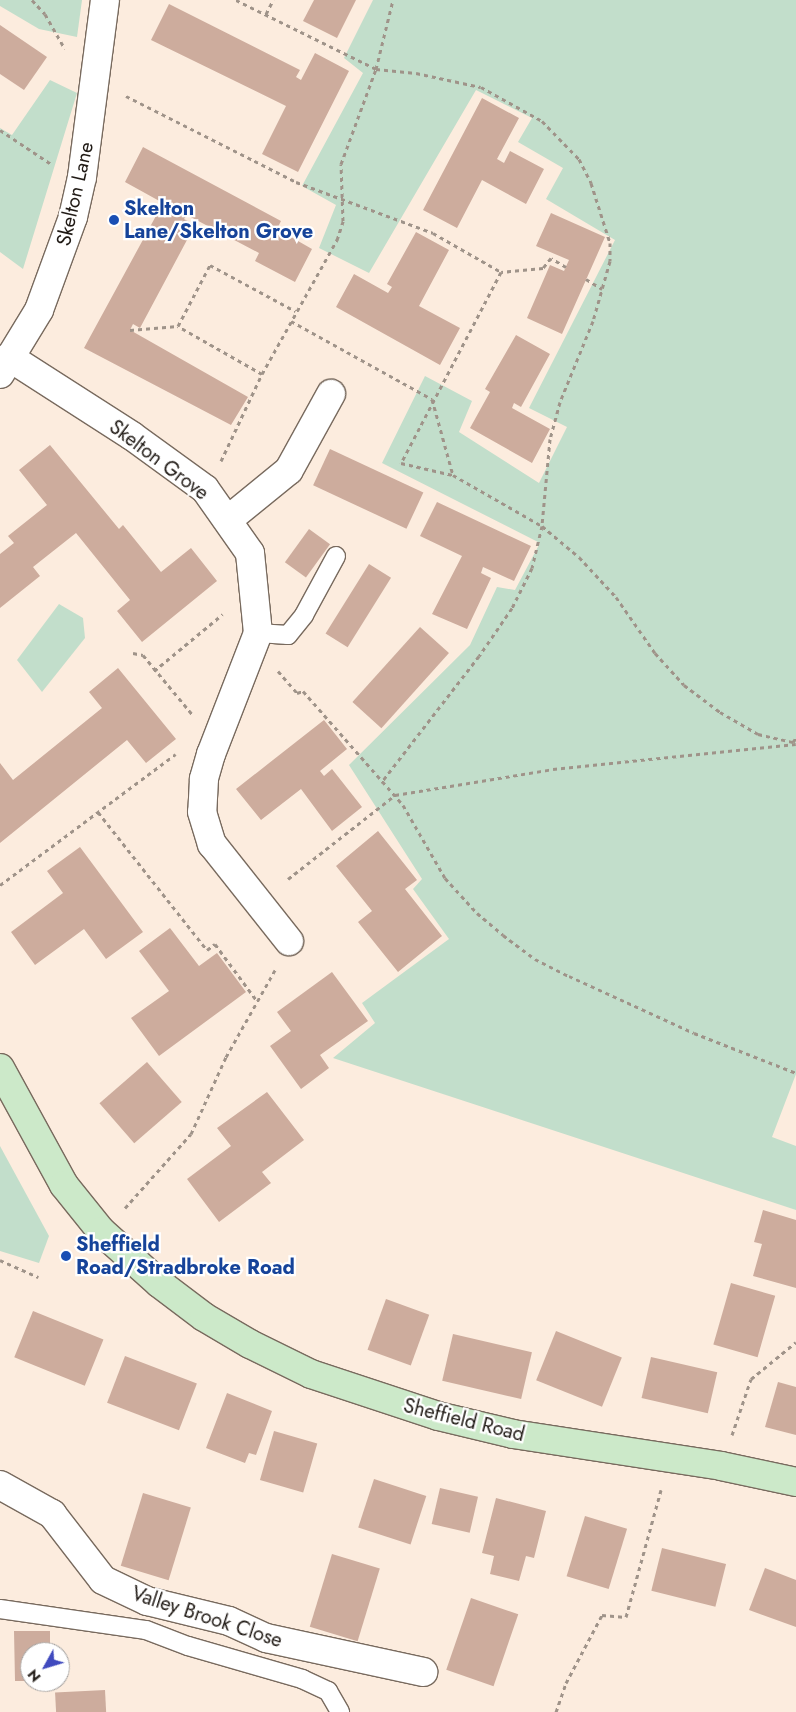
<!DOCTYPE html>
<style>
body{margin:0}
#map{position:relative;width:796px;height:1712px;overflow:hidden;background:#fcecde;font-family:Jost,sans-serif}
div>[style]{position:absolute}
.green>*{inset:0;background:#c2decb}
.building>*{inset:0;background:#cdac9d;transform-origin:0 0}
.path>*{height:3px;margin-top:-1.5px;transform-origin:0;background:repeating-linear-gradient(90deg,#9f9389 0 4px,transparent 0 8px)}
.roads{filter:drop-shadow(1px 0 #786a5e) drop-shadow(-1px 0 #786a5e) drop-shadow(0 1px #786a5e) drop-shadow(0 -1px #786a5e)}
.lane>*{height:18px;margin:-9px;padding:0 9px;transform-origin:9px;border-radius:9px;background:#fff}
.street>*{height:28px;margin:-14px;padding:0 14px;transform-origin:14px;border-radius:14px;background:#fff}
.secondary>*{height:28px;margin:-14px;padding:0 14px;transform-origin:14px;border-radius:14px;background:#cce9c9}
.dots>*{width:14px;height:14px;translate:-50% -50%;box-sizing:border-box;border:2px solid #fff;border-radius:50%}
span{translate:-50% -50%;white-space:nowrap;text-align:center;line-height:1.15;-webkit-text-stroke:4.5px #fff;paint-order:stroke}
.street-label{font-size:20px;color:#201a15}
.transit-label{font-size:20px;color:#164399;font-weight:700}
.left{translate:0 -50%;text-align:left}
.north{position:absolute;left:20px;top:1642px;width:50px;height:50px;box-sizing:border-box;background:#fff;border:1px solid #a6a3a1;border-radius:50%;rotate:231deg;font-size:14px;font-weight:700;line-height:20px;text-align:center;color:#201a15}
.north::after{content:'';display:block;margin:auto;width:18px;height:22px;background:#404abe;clip-path:polygon(50% 0,100% 100%,50% 72%,0 100%)}
</style>
<div id="map">
<div class="green">
<div style="clip-path:polygon(0 0,82px 0,77px 37px,39px 29px,0 6px)"></div>
<div style="clip-path:polygon(373px 0,796px 0,796px 1074px,772px 1137px,796px 1146px,796px 1210px,333px 1058px,375px 1023px,362px 1003px,449px 939px,413px 889px,422px 879px,349px 765px,470px 645px,497px 587px,515px 590px,540px 543px,382px 463px,425px 376px,472px 401px,459px 432px,539px 483px,567px 427px,529px 408px,615px 240px,546px 199px,563px 168px,518px 142px,532px 118px,476px 90px,369px 273px,319px 248px,336px 205px,302px 186px,363px 73px,344px 58px)"></div>
<div style="clip-path:polygon(50px 80px,77px 93px,23px 269px,0 252px,0 128px,12px 135px)"></div>
<div style="clip-path:polygon(59px 604px,83px 618px,85px 638px,42px 692px,17px 660px)"></div>
<div style="clip-path:polygon(0 1146px,49px 1236px,39px 1263px,0 1251px)"></div>
</div>
<div class="building">
<div style="clip-path:polygon(314px 0,356px 0,337px 38px,303px 21px)"></div>
<div style="clip-path:polygon(169px 4px,300px 70px,296px 77px,301px 80px,315px 53px,349px 71px,298px 172px,262px 154px,286px 106px,151px 40px)"></div>
<div style="clip-path:polygon(0 25px,47px 57px,24px 90px,0 74px)"></div>
<div style="clip-path:polygon(482px 98px,519px 118px,497px 159px,504px 163px,510px 151px,544px 169px,526px 204px,482px 180px,457px 228px,423px 210px)"></div>
<div style="clip-path:polygon(143px 147px,281px 221px,277px 229px,312px 249px,295px 282px,255px 261px,259px 253px,187px 215px,184px 219px,195px 225px,140px 328px,133px 324px,130px 330px,248px 397px,231px 425px,84px 348px,163px 203px,125px 182px)"></div>
<div style="clip-path:polygon(551px 213px,605px 237px,562px 334px,527px 318px,550px 265px,564px 271px,569px 260px,536px 246px)"></div>
<div style="clip-path:polygon(416px 232px,449px 250px,419px 306px,460px 328px,440px 365px,336px 307px,354px 274px,388px 293px,392px 287px,387px 284px)"></div>
<div style="clip-path:polygon(516px 335px,550px 354px,521px 407px,514px 403px,512px 408px,550px 429px,532px 463px,470px 428px,490px 392px,485px 389px)"></div>
<div style="clip-path:polygon(50px 445px,119px 529px,123px 525px,161px 572px,191px 548px,217px 581px,142px 642px,117px 611px,130px 600px,76px 533px,33px 567px,40px 576px,0 608px,0 554px,14px 543px,8px 536px,47px 505px,19px 470px)"></div>
<div style="left:330px;top:449px;width:103px;height:40px;rotate:25deg"></div>
<div style="clip-path:polygon(437px 502px,531px 546px,514px 581px,483px 567px,481px 573px,491px 578px,467px 629px,432px 614px,462px 556px,420px 536px)"></div>
<div style="left:309px;top:529px;width:26px;height:41px;rotate:36deg"></div>
<div style="left:369px;top:564px;width:26px;height:82px;rotate:32deg"></div>
<div style="left:420px;top:627px;width:39px;height:101px;rotate:42deg"></div>
<div style="clip-path:polygon(118px 668px,176px 739px,146px 763px,127px 740px,0 843px,0 763px,13px 780px,102px 708px,89px 692px)"></div>
<div style="clip-path:polygon(324px 720px,347px 749px,320px 771px,324px 776px,332px 769px,362px 807px,332px 831px,301px 789px,261px 820px,236px 789px)"></div>
<div style="clip-path:polygon(378px 831px,417px 880px,405px 889px,442px 936px,398px 972px,358px 922px,372px 911px,336px 866px)"></div>
<div style="clip-path:polygon(80px 847px,143px 932px,106px 959px,84px 929px,35px 965px,11px 932px,63px 893px,47px 871px)"></div>
<div style="clip-path:polygon(170px 928px,199px 966px,217px 953px,246px 992px,159px 1056px,131px 1018px,169px 991px,139px 951px)"></div>
<div style="clip-path:polygon(332px 972px,368px 1021px,320px 1055px,329px 1068px,301px 1089px,270px 1046px,291px 1031px,277px 1012px)"></div>
<div style="left:147px;top:1062px;width:53px;height:63px;rotate:49deg"></div>
<div style="clip-path:polygon(267px 1092px,304px 1140px,262px 1172px,271px 1183px,219px 1222px,187px 1179px,231px 1146px,217px 1128px)"></div>
<div style="clip-path:polygon(763px 1210px,796px 1220px,796px 1288px,753px 1276px,762px 1244px,754px 1242px)"></div>
<div style="left:731px;top:1283px;width:46px;height:64px;rotate:16deg"></div>
<div style="left:386px;top:1299px;width:46px;height:54px;rotate:20deg"></div>
<div style="left:33px;top:1311px;width:76px;height:50px;rotate:22deg"></div>
<div style="left:556px;top:1331px;width:71px;height:53px;rotate:22deg"></div>
<div style="left:453px;top:1334px;width:81px;height:48px;rotate:13deg"></div>
<div style="left:125px;top:1356px;width:77px;height:50px;rotate:21deg"></div>
<div style="left:651px;top:1357px;width:68px;height:42px;rotate:13deg"></div>
<div style="clip-path:polygon(778px 1382px,796px 1387px,796px 1435px,765px 1427px)"></div>
<div style="clip-path:polygon(227px 1393px,272px 1411px,256px 1455px,249px 1453px,245px 1463px,206px 1448px)"></div>
<div style="left:274px;top:1431px;width:45px;height:51px;rotate:16deg"></div>
<div style="left:374px;top:1479px;width:55px;height:51px;rotate:18deg"></div>
<div style="left:440px;top:1488px;width:39px;height:37px;rotate:13deg"></div>
<div style="left:143px;top:1493px;width:50px;height:76px;rotate:17deg"></div>
<div style="clip-path:polygon(496px 1498px,546px 1511px,534px 1558px,526px 1556px,519px 1581px,490px 1574px,494px 1556px,482px 1553px)"></div>
<div style="left:585px;top:1516px;width:44px;height:63px;rotate:17deg"></div>
<div style="left:662px;top:1548px;width:66px;height:44px;rotate:14deg"></div>
<div style="left:332px;top:1554px;width:50px;height:76px;rotate:17deg"></div>
<div style="clip-path:polygon(765px 1568px,796px 1580px,796px 1627px,749px 1610px)"></div>
<div style="left:471px;top:1598px;width:50px;height:76px;rotate:19deg"></div>
<div style="clip-path:polygon(14px 1631px,50px 1631px,50px 1652px,30px 1652px,30px 1681px,15px 1681px)"></div>
<div style="left:105px;top:1690px;width:22px;height:50px;rotate:87deg"></div>
</div>
<div class="path">
<div style="left:32px;top:0;width:19px;rotate:47deg"></div>
<div style="left:45px;top:14px;width:40px;rotate:60.3deg"></div>
<div style="left:236px;top:0;width:156px;rotate:26.2deg"></div>
<div style="left:376px;top:69px;width:40px;rotate:5.7deg"></div>
<div style="left:416px;top:73px;width:66px;rotate:12.2deg"></div>
<div style="left:481px;top:87px;width:70px;rotate:29.1deg"></div>
<div style="left:542px;top:121px;width:53px;rotate:45.8deg"></div>
<div style="left:579px;top:159px;width:27px;rotate:63deg"></div>
<div style="left:591px;top:183px;width:63px;rotate:72.4deg"></div>
<div style="left:610px;top:243px;width:18px;rotate:90deg"></div>
<div style="left:610px;top:261px;width:62px;rotate:105.8deg"></div>
<div style="left:593px;top:321px;width:87px;rotate:112.2deg"></div>
<div style="left:560px;top:402px;width:38px;rotate:105deg"></div>
<div style="left:550px;top:439px;width:87px;rotate:95.3deg"></div>
<div style="left:542px;top:526px;width:43px;rotate:103.4deg"></div>
<div style="left:532px;top:568px;width:45px;rotate:116.6deg"></div>
<div style="left:512px;top:608px;width:58px;rotate:124.5deg"></div>
<div style="left:479px;top:656px;width:160px;rotate:127.7deg"></div>
<div style="left:266px;top:14px;width:16px;rotate:-63deg"></div>
<div style="left:126px;top:96px;width:191px;rotate:26.8deg"></div>
<div style="left:296px;top:182px;width:146px;rotate:20.4deg"></div>
<div style="left:433px;top:233px;width:78px;rotate:29.8deg"></div>
<div style="left:0;top:130px;width:61px;rotate:33.7deg"></div>
<div style="left:566px;top:267px;width:17px;rotate:-149deg"></div>
<div style="left:551px;top:258px;width:13px;rotate:129deg"></div>
<div style="left:543px;top:268px;width:42px;rotate:174.6deg"></div>
<div style="left:501px;top:272px;width:216px;rotate:117.6deg"></div>
<div style="left:401px;top:463px;width:53px;rotate:13deg"></div>
<div style="left:453px;top:475px;width:103px;rotate:29.8deg"></div>
<div style="left:542px;top:526px;width:48px;rotate:40deg"></div>
<div style="left:579px;top:557px;width:54px;rotate:47.2deg"></div>
<div style="left:616px;top:597px;width:68px;rotate:55.1deg"></div>
<div style="left:655px;top:653px;width:43px;rotate:47.8deg"></div>
<div style="left:684px;top:685px;width:45px;rotate:36.9deg"></div>
<div style="left:720px;top:712px;width:44px;rotate:30.1deg"></div>
<div style="left:758px;top:734px;width:36px;rotate:13deg"></div>
<div style="left:793px;top:742px;width:5px;rotate:-53deg"></div>
<div style="left:586px;top:279px;width:19px;rotate:32deg"></div>
<div style="left:291px;top:321px;width:161px;rotate:29deg"></div>
<div style="left:432px;top:399px;width:79px;rotate:74.6deg"></div>
<div style="left:130px;top:330px;width:48px;rotate:-4.8deg"></div>
<div style="left:262px;top:374px;width:97px;rotate:-150.3deg"></div>
<div style="left:178px;top:326px;width:69px;rotate:-62.3deg"></div>
<div style="left:210px;top:265px;width:97px;rotate:28.4deg"></div>
<div style="left:221px;top:461px;width:96px;rotate:-64.8deg"></div>
<div style="left:262px;top:374px;width:154px;rotate:-60.8deg"></div>
<div style="left:337px;top:240px;width:20px;rotate:-72deg"></div>
<div style="left:343px;top:221px;width:57px;rotate:-92deg"></div>
<div style="left:341px;top:164px;width:101px;rotate:-69.8deg"></div>
<div style="left:376px;top:69px;width:71px;rotate:-76.2deg"></div>
<div style="left:133px;top:653px;width:10px;rotate:11deg"></div>
<div style="left:143px;top:655px;width:77px;rotate:50.3deg"></div>
<div style="left:154px;top:671px;width:89px;rotate:-39.6deg"></div>
<div style="left:278px;top:671px;width:29px;rotate:49deg"></div>
<div style="left:297px;top:693px;width:6px;rotate:-18deg"></div>
<div style="left:303px;top:691px;width:152px;rotate:48.7deg"></div>
<div style="left:403px;top:805px;width:84px;rotate:60.1deg"></div>
<div style="left:445px;top:878px;width:47px;rotate:47.6deg"></div>
<div style="left:477px;top:913px;width:34px;rotate:40deg"></div>
<div style="left:503px;top:935px;width:40px;rotate:37deg"></div>
<div style="left:535px;top:959px;width:38px;rotate:27deg"></div>
<div style="left:569px;top:976px;width:137px;rotate:24.5deg"></div>
<div style="left:694px;top:1033px;width:110px;rotate:21.4deg"></div>
<div style="left:98px;top:812px;width:176px;rotate:51.7deg"></div>
<div style="left:207px;top:950px;width:10px;rotate:-37deg"></div>
<div style="left:215px;top:944px;width:71px;rotate:53.6deg"></div>
<div style="left:288px;top:879px;width:136px;rotate:-38.1deg"></div>
<div style="left:395px;top:795px;width:160px;rotate:-9.3deg"></div>
<div style="left:553px;top:769px;width:244px;rotate:-5.9deg"></div>
<div style="left:0;top:885px;width:219px;rotate:-36.7deg"></div>
<div style="left:125px;top:1208px;width:99px;rotate:-48.3deg"></div>
<div style="left:191px;top:1134px;width:85px;rotate:-65.6deg"></div>
<div style="left:226px;top:1057px;width:100px;rotate:-60.6deg"></div>
<div style="left:0;top:1260px;width:42px;rotate:24.1deg"></div>
<div style="left:732px;top:1435px;width:59px;rotate:-71.3deg"></div>
<div style="left:751px;top:1379px;width:58px;rotate:-39.4deg"></div>
<div style="left:556px;top:1712px;width:31px;rotate:-71deg"></div>
<div style="left:566px;top:1683px;width:77px;rotate:-62.1deg"></div>
<div style="left:602px;top:1615px;width:24px;rotate:5deg"></div>
<div style="left:626px;top:1617px;width:132px;rotate:-74.6deg"></div>
</div>
<div class="roads">
<div class="lane">
<div style="left:258px;top:633px;width:30px;rotate:4deg"></div>
<div style="left:288px;top:635px;width:26px;rotate:-51deg"></div>
<div style="left:304px;top:615px;width:67px;rotate:-61.5deg"></div>
<div style="left:0;top:1609px;width:148px;rotate:8.2deg"></div>
<div style="left:146px;top:1630px;width:45px;rotate:20.9deg"></div>
<div style="left:188px;top:1646px;width:119px;rotate:16.1deg"></div>
<div style="left:302px;top:1679px;width:29px;rotate:25deg"></div>
<div style="left:328px;top:1691px;width:24px;rotate:60deg"></div>
</div>
<div class="street">
<div style="left:9px;top:357px;width:146px;rotate:32.7deg"></div>
<div style="left:132px;top:436px;width:90px;rotate:36deg"></div>
<div style="left:205px;top:489px;width:78px;rotate:54.9deg"></div>
<div style="left:250px;top:553px;width:80px;rotate:84.3deg"></div>
<div style="left:258px;top:633px;width:130px;rotate:111.2deg"></div>
<div style="left:211px;top:754px;width:26px;rotate:106deg"></div>
<div style="left:204px;top:779px;width:33px;rotate:93deg"></div>
<div style="left:202px;top:812px;width:34px;rotate:73deg"></div>
<div style="left:212px;top:844px;width:124px;rotate:51.6deg"></div>
<div style="left:0;top:374px;width:75px;rotate:-58.6deg"></div>
<div style="left:39px;top:310px;width:99px;rotate:-69.9deg"></div>
<div style="left:73px;top:217px;width:41px;rotate:-77.3deg"></div>
<div style="left:82px;top:177px;width:178px;rotate:-82.6deg"></div>
<div style="left:229px;top:519px;width:77px;rotate:-39.2deg"></div>
<div style="left:289px;top:470px;width:87px;rotate:-61.1deg"></div>
<div style="left:0;top:1485px;width:60px;rotate:29.1deg"></div>
<div style="left:52px;top:1514px;width:83px;rotate:52.3deg"></div>
<div style="left:103px;top:1580px;width:49px;rotate:25.5deg"></div>
<div style="left:147px;top:1601px;width:84px;rotate:13.7deg"></div>
<div style="left:229px;top:1621px;width:41px;rotate:24.7deg"></div>
<div style="left:266px;top:1638px;width:161px;rotate:12.2deg"></div>
</div>
<div class="secondary">
<div style="left:0;top:1068px;width:133px;rotate:61.3deg"></div>
<div style="left:64px;top:1185px;width:59px;rotate:51.2deg"></div>
<div style="left:101px;top:1231px;width:78px;rotate:41.9deg"></div>
<div style="left:159px;top:1283px;width:56px;rotate:37.1deg"></div>
<div style="left:204px;top:1317px;width:53px;rotate:30.4deg"></div>
<div style="left:250px;top:1344px;width:68px;rotate:26.2deg"></div>
<div style="left:311px;top:1374px;width:134px;rotate:18.3deg"></div>
<div style="left:438px;top:1416px;width:77px;rotate:13.5deg"></div>
<div style="left:513px;top:1434px;width:210px;rotate:8.7deg"></div>
<div style="left:721px;top:1466px;width:77px;rotate:12deg"></div>
</div>
</div>
<div class="dots">
<div style="left:114px;top:220px;background:#1a4fb4"></div>
<div style="left:66px;top:1256px;background:#1a4fb4"></div>
</div>
<div class="street-label">
<span style="left:75px;top:194px;rotate:-77deg">Skelton Lane</span>
<span style="left:159px;top:460px;rotate:37deg">Skelton Grove</span>
<span style="left:464px;top:1420px;rotate:14deg">Sheffield Road</span>
<span style="left:207px;top:1617px;rotate:18deg">Valley Brook Close</span>
</div>
<div class="transit-label">
<span class="left" style="left:124px;top:220px">Skelton<br>Lane/Skelton Grove</span>
<span class="left" style="left:76px;top:1256px">Sheffield<br>Road/Stradbroke Road</span>
</div>
<div class="north">N</div>
</div>
